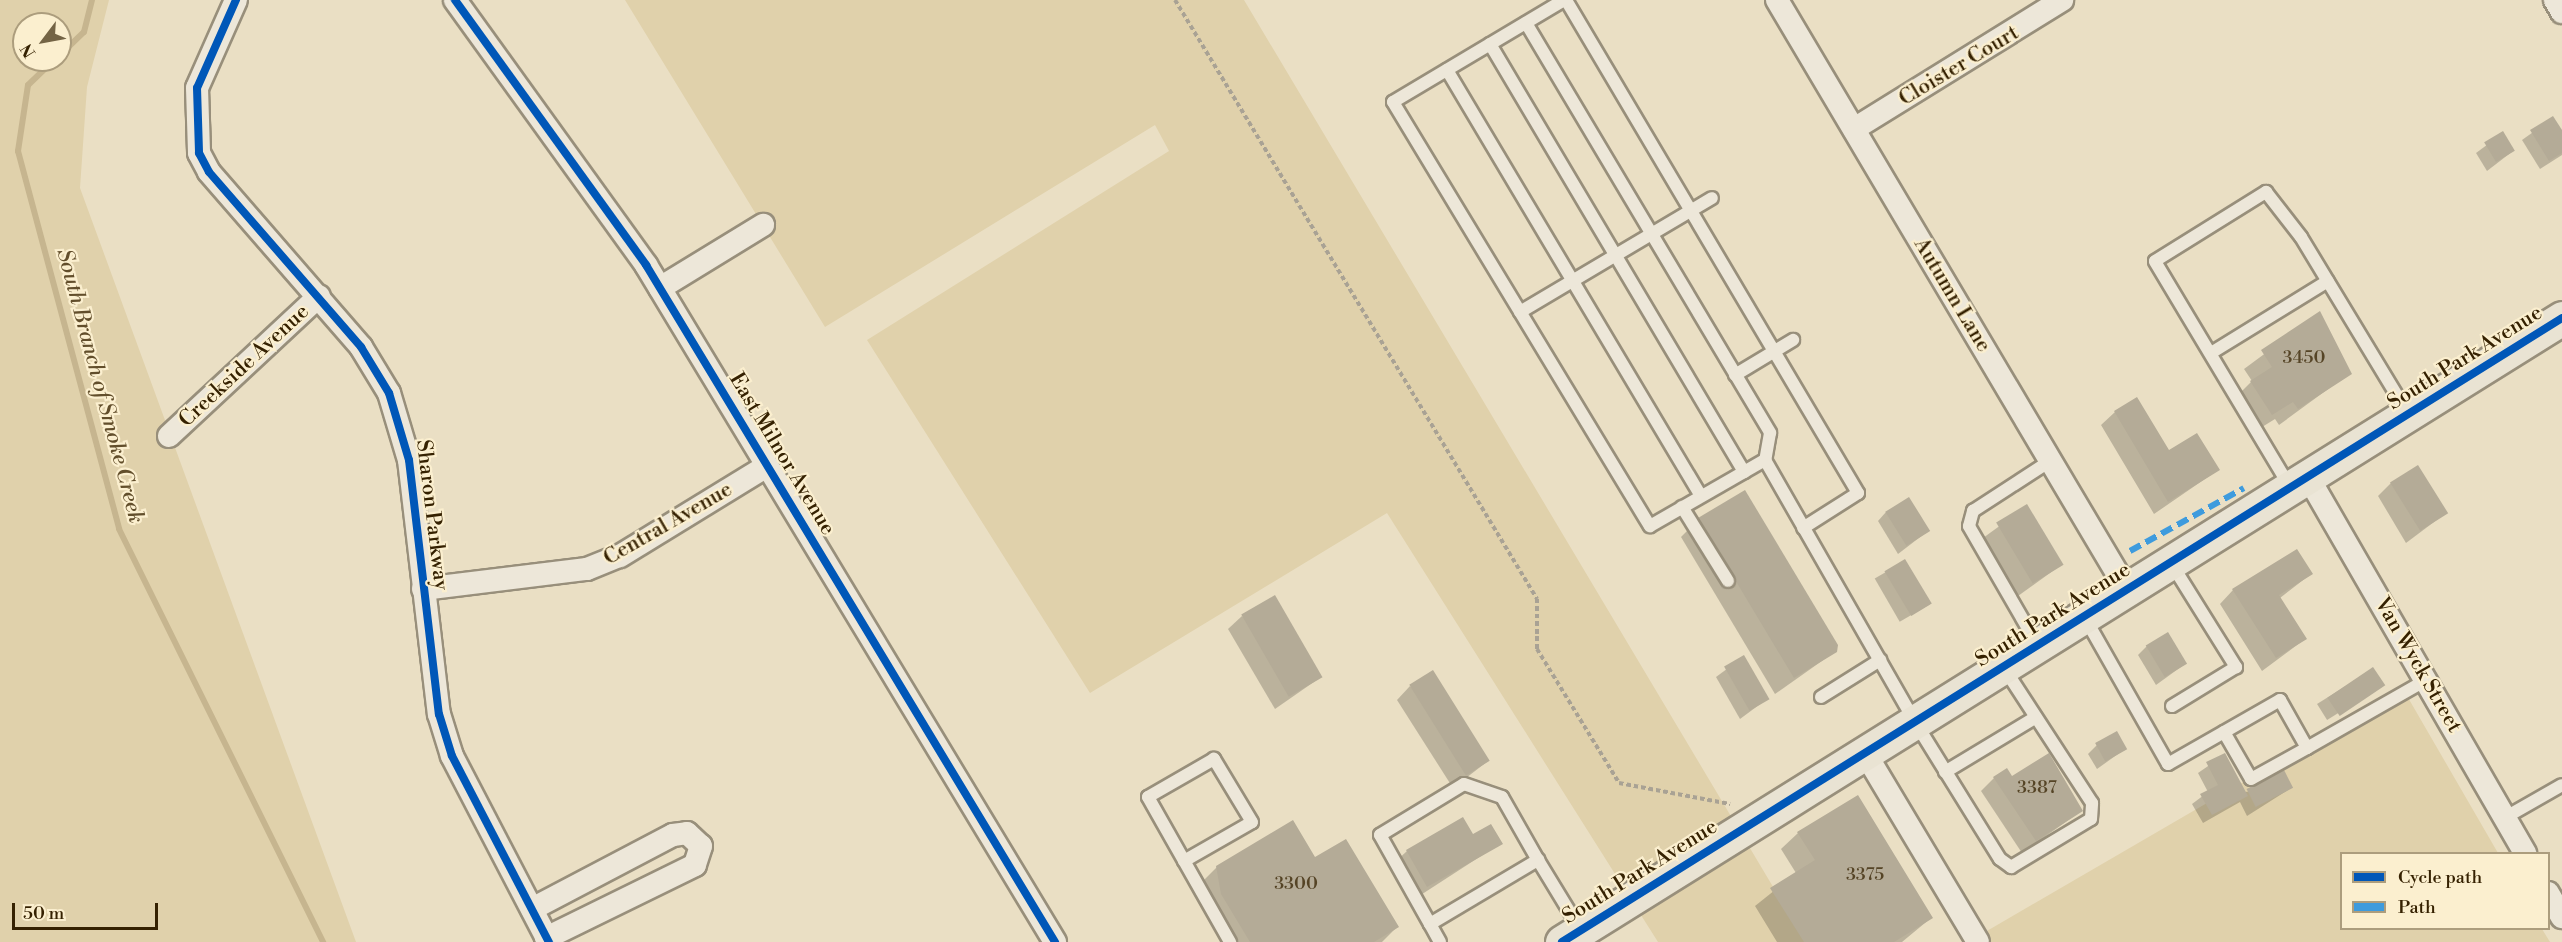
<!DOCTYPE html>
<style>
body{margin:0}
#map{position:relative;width:2562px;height:942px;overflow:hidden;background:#eadfc4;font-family:"Libre Bodoni",serif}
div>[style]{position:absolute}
.green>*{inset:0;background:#e0d1ab}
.shadow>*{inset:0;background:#0003;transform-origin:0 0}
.stream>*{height:6px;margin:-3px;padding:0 3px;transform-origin:3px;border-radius:3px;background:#c6b58f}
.building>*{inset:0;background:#b4ab97;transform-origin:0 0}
.path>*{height:4px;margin-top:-2px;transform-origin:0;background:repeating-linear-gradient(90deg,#a9a294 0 4.5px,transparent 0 7.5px)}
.roads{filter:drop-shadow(2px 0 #988f7b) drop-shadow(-2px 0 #988f7b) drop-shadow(0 2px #988f7b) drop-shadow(0 -2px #988f7b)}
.service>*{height:12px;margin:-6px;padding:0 6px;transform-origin:6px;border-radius:6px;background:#ede7d9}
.minor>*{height:22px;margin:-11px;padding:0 11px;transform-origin:11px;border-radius:11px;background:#ede7d9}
.primary>*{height:33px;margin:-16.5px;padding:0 16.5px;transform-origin:16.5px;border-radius:16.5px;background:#e9e3d3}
.quiet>*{height:6px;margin-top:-3px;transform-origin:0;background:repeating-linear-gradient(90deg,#3e9bdd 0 12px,transparent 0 18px)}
.cycleway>*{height:8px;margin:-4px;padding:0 4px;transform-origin:4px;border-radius:4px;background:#0057b8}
span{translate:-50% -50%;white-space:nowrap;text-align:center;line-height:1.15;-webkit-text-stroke:4.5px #fbefcf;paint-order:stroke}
.number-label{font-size:18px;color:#554426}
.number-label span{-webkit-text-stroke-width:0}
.street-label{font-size:21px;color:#352101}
.water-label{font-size:22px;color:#624e2b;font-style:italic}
.legend{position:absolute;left:2340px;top:852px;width:210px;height:78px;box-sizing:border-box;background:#fbefcf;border:2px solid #ac9d7d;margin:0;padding:8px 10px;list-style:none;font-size:18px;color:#352101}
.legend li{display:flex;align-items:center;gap:12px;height:30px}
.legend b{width:30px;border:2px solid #ac9d7d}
.north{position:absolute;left:12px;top:12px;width:60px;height:60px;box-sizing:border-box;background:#fbefcf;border:2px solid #ac9d7d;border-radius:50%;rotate:238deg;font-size:16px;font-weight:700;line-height:24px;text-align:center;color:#352101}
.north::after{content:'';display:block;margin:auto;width:21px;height:27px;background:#746445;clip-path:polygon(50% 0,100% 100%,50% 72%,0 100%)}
.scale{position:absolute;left:12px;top:903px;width:146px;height:27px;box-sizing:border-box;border:3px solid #352101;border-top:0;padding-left:8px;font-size:18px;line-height:21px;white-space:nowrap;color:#352101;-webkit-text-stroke:4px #fbefcf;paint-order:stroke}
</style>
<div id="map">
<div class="green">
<div style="clip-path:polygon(evenodd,0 0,109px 0,87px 87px,80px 188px,356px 942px,0 942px,0 0,24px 24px,60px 24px,60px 60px,24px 60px,24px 24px)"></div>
<div style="clip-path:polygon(625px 0,1244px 0,1806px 942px,1658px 942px,1387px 513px,1090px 693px,867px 340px,1169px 151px,1155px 125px,825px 327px)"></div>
<div style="clip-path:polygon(2403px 689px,2498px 853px,2342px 854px,2342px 928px,2542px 929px,2550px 942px,1968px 942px)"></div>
</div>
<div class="shadow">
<div style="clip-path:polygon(2553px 118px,2562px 133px,2562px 155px,2540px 169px,2522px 140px)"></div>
<div style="clip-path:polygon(2503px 133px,2513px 151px,2487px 171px,2476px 153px)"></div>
<div style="clip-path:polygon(2320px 313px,2350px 373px,2279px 425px,2275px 419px,2254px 432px,2233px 400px,2252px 381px,2244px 369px)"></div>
<div style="clip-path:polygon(2115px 412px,2169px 452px,2218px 470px,2154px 514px,2101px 425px)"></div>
<div style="clip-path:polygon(2391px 483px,2446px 513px,2406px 543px,2378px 496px)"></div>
<div style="clip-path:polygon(2027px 506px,2061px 565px,2018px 596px,1983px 538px)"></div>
<div style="clip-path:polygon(1886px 512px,1928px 531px,1898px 554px,1878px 521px)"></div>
<div style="clip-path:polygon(1699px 519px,1836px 651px,1775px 694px,1681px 537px)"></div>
<div style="left:1905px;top:561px;width:50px;height:35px;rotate:60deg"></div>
<div style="clip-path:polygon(2311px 574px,2280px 598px,2305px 639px,2262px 671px,2220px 604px,2233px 590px)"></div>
<div style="clip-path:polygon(1242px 616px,1321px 677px,1275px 709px,1228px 629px)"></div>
<div style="clip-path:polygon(2147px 646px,2185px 664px,2156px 685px,2138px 655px)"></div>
<div style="clip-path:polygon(1743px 657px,1767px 699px,1740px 719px,1716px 677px)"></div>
<div style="left:2373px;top:669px;width:19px;height:66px;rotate:58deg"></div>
<div style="clip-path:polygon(1410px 686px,1488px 761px,1453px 788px,1397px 700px)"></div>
<div style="clip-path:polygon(2097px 745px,2125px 749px,2097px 769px,2088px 754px)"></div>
<div style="clip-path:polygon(2224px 755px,2244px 792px,2291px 788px,2247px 816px,2240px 802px,2203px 823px,2192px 804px,2208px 792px,2198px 773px)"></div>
<div style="clip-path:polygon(1994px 778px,2012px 778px,2081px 811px,2022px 853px,1981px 791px)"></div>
<div style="clip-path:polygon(1798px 833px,1931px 918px,1902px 942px,1777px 942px,1755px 906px,1796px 873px,1781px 849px)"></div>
<div style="clip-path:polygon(1473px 836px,1501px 843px,1413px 900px,1393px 864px,1407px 851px)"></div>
<div style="clip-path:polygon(1315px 859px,1397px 927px,1382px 942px,1222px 942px,1204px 912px,1199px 885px,1217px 867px)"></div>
</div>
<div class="stream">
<div style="left:60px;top:55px;width:33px;rotate:-44deg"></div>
<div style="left:84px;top:32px;width:33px;rotate:-76deg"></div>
<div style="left:54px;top:60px;width:36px;rotate:136deg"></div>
<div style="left:28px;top:85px;width:67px;rotate:98.6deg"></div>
<div style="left:18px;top:151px;width:391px;rotate:75deg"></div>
<div style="left:119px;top:529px;width:461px;rotate:63.7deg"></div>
</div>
<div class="building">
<div style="clip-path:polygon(2553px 116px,2562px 130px,2562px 153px,2549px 161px,2530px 130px)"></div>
<div style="left:2503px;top:131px;width:23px;height:22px;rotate:59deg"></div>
<div style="clip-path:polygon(2320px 311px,2352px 374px,2298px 409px,2293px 402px,2272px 415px,2250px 381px,2272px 367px,2261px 350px)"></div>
<div style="clip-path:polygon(2137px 397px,2169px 450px,2197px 433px,2220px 470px,2168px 502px,2114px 411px)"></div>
<div style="left:2418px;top:465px;width:57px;height:33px;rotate:58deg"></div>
<div style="clip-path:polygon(1745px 490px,1838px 645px,1837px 652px,1794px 678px,1698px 518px)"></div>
<div style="left:1909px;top:497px;width:40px;height:28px;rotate:58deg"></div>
<div style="left:2027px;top:504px;width:71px;height:36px;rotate:59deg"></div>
<div style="clip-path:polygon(2297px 549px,2313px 574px,2279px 595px,2307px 639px,2276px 658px,2232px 589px)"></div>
<div style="left:1905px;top:559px;width:52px;height:24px;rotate:59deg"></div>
<div style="left:1275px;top:595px;width:95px;height:39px;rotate:60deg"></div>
<div style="left:2168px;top:632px;width:37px;height:26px;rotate:59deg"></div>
<div style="left:1744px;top:655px;width:51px;height:23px;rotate:60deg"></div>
<div style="left:2373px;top:667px;width:22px;height:55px;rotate:56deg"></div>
<div style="left:1433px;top:670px;width:107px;height:28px;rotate:58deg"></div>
<div style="left:2117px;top:731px;width:21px;height:25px;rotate:61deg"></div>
<div style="clip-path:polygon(2049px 753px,2083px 811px,2036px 841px,1993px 777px,2007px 768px,2012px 776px)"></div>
<div style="clip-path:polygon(2225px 753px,2248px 796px,2212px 815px,2200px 794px,2218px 785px,2206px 762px)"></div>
<div style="left:2284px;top:770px;width:20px;height:42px;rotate:63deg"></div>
<div style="clip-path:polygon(1858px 795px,1933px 918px,1894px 942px,1804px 942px,1770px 888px,1815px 860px,1797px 832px)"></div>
<div style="clip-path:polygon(1463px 817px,1473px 834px,1491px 824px,1503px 844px,1427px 887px,1406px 850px)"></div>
<div style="clip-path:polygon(1293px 820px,1315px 857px,1346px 839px,1399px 927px,1374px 942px,1250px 942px,1221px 894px,1216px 866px)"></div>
</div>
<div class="path">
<div style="left:1175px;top:0;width:700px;rotate:58.85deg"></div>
<div style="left:1537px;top:599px;width:50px;rotate:90deg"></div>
<div style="left:1537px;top:649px;width:157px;rotate:58.5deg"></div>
<div style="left:1619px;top:783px;width:113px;rotate:10.7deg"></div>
</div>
<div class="roads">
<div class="service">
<div style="left:1564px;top:0;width:199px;rotate:149.2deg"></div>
<div style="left:1393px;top:102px;width:496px;rotate:58.8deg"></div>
<div style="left:1650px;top:526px;width:133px;rotate:-29.9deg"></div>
<div style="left:1765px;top:460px;width:302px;rotate:60.2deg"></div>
<div style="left:1915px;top:722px;width:161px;rotate:58.2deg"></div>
<div style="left:2000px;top:859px;width:14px;rotate:36deg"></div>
<div style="left:2011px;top:867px;width:93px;rotate:-31deg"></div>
<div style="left:2091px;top:819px;width:16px;rotate:-86deg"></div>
<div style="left:2092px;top:803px;width:161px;rotate:-123.1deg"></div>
<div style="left:1566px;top:0;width:573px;rotate:59.36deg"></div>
<div style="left:1858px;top:493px;width:65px;rotate:147.5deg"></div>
<div style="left:1526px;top:23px;width:477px;rotate:59.2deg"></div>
<div style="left:1770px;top:433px;width:27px;rotate:100deg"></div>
<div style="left:1490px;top:44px;width:498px;rotate:59.3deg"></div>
<div style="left:1447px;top:70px;width:496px;rotate:59.2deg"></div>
<div style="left:1520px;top:312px;width:223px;rotate:-30.7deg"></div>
<div style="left:2211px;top:353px;width:137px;rotate:-31.6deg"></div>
<div style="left:1735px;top:375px;width:68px;rotate:-31.1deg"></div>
<div style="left:2290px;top:487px;width:263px;rotate:-120.9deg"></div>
<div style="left:2155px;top:261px;width:131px;rotate:-31.9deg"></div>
<div style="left:2266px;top:192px;width:57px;rotate:52.1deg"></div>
<div style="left:2301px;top:237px;width:207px;rotate:58.8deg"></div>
<div style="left:1682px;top:507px;width:87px;rotate:58.1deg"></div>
<div style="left:2171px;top:563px;width:123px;rotate:58deg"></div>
<div style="left:2236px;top:667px;width:75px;rotate:148.6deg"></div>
<div style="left:2085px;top:618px;width:168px;rotate:60.4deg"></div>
<div style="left:2168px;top:764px;width:129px;rotate:-29.7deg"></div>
<div style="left:2280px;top:700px;width:55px;rotate:60.6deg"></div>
<div style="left:2307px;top:748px;width:139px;rotate:-29.7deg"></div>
<div style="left:2037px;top:644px;width:136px;rotate:-120deg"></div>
<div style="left:1969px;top:526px;width:16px;rotate:-75deg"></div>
<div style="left:1973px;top:511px;width:92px;rotate:-33deg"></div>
<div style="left:1821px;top:697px;width:70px;rotate:-32.1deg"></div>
<div style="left:2224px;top:732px;width:54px;rotate:60.1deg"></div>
<div style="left:2251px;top:779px;width:64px;rotate:-29deg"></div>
<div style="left:1945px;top:772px;width:106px;rotate:-31.1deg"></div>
<div style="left:2506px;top:817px;width:64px;rotate:-29.7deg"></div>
<div style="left:1184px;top:861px;width:78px;rotate:-29.8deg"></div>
<div style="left:1252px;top:822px;width:74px;rotate:-121.1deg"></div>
<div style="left:1214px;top:759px;width:76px;rotate:150.1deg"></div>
<div style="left:1148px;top:797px;width:167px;rotate:60.5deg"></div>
<div style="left:1430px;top:924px;width:102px;rotate:-119.3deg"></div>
<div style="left:1380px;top:835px;width:98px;rotate:-31.3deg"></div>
<div style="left:1464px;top:784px;width:40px;rotate:18.9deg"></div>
<div style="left:1502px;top:797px;width:73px;rotate:60.3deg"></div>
<div style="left:1440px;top:942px;width:21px;rotate:-119deg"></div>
<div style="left:1430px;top:924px;width:126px;rotate:-30.7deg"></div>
<div style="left:1538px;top:860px;width:81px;rotate:58.7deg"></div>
</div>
<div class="minor">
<div style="left:236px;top:0;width:96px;rotate:113.9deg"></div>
<div style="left:197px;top:88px;width:65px;rotate:88.2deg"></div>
<div style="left:199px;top:153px;width:21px;rotate:62deg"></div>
<div style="left:209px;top:172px;width:232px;rotate:49deg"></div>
<div style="left:361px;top:347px;width:54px;rotate:58.7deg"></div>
<div style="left:389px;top:393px;width:70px;rotate:73.4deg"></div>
<div style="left:409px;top:460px;width:256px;rotate:83.3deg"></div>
<div style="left:439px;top:714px;width:44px;rotate:72.8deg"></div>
<div style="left:452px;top:756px;width:210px;rotate:62.5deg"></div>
<div style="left:455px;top:0;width:327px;rotate:54.2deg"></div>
<div style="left:646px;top:265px;width:791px;rotate:58.86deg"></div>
<div style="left:1777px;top:0;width:686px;rotate:59.32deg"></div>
<div style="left:2555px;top:0;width:14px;rotate:60deg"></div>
<div style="left:1854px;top:129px;width:245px;rotate:-31.8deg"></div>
<div style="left:660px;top:288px;width:121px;rotate:-31.5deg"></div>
<div style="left:169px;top:436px;width:205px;rotate:-43deg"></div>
<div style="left:2308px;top:477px;width:435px;rotate:60deg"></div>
<div style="left:423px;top:589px;width:165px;rotate:-7deg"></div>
<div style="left:587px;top:569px;width:35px;rotate:-22deg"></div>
<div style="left:620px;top:556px;width:172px;rotate:-31.5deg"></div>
<div style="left:1865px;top:753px;width:220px;rotate:59.1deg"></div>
<div style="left:2548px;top:893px;width:28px;rotate:60deg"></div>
<div style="left:532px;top:909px;width:159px;rotate:-27.7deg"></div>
<div style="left:673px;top:835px;width:14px;rotate:-8deg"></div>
<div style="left:687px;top:833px;width:19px;rotate:43deg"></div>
<div style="left:701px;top:846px;width:20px;rotate:108deg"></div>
<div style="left:695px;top:865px;width:166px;rotate:153.9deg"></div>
</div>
<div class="primary">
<div style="left:1562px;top:942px;width:1179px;rotate:-31.96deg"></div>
</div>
</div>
<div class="quiet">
<div style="left:2130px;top:551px;width:130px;rotate:-28.9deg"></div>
</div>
<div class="cycleway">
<div style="left:236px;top:0;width:96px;rotate:113.9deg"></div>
<div style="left:197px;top:88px;width:65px;rotate:88.2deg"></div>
<div style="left:199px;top:153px;width:21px;rotate:62deg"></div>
<div style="left:209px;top:172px;width:232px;rotate:49deg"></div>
<div style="left:361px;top:347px;width:54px;rotate:58.7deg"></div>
<div style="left:389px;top:393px;width:70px;rotate:73.4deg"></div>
<div style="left:409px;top:460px;width:256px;rotate:83.3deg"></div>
<div style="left:439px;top:714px;width:44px;rotate:72.8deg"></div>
<div style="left:452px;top:756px;width:210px;rotate:62.5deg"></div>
<div style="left:455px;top:0;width:327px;rotate:54.2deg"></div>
<div style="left:646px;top:265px;width:791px;rotate:58.86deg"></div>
<div style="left:1562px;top:942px;width:1179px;rotate:-31.96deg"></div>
</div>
<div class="number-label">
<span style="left:2304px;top:358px">3450</span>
<span style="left:2037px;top:788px">3387</span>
<span style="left:1865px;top:875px">3375</span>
<span style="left:1296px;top:884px">3300</span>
</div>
<div class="street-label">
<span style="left:1959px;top:66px;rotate:-31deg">Cloister Court</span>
<span style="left:1952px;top:295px;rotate:59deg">Autumn Lane</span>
<span style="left:2465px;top:358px;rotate:-32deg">South Park Avenue</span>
<span style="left:244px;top:366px;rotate:-43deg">Creekside Avenue</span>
<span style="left:782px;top:454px;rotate:59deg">East Milnor Avenue</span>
<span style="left:432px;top:515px;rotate:83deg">Sharon Parkway</span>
<span style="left:668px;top:524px;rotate:-30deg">Central Avenue</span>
<span style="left:2053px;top:615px;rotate:-32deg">South Park Avenue</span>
<span style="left:2418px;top:665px;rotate:60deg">Van Wyck Street</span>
<span style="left:1640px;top:872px;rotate:-32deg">South Park Avenue</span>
</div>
<div class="water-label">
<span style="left:100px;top:386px;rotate:75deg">South Branch of Smoke Creek</span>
</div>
<ul class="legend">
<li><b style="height:8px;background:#0057b8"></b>Cycle path</li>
<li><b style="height:8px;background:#3e9bdd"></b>Path</li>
</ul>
<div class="north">N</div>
<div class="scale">50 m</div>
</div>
